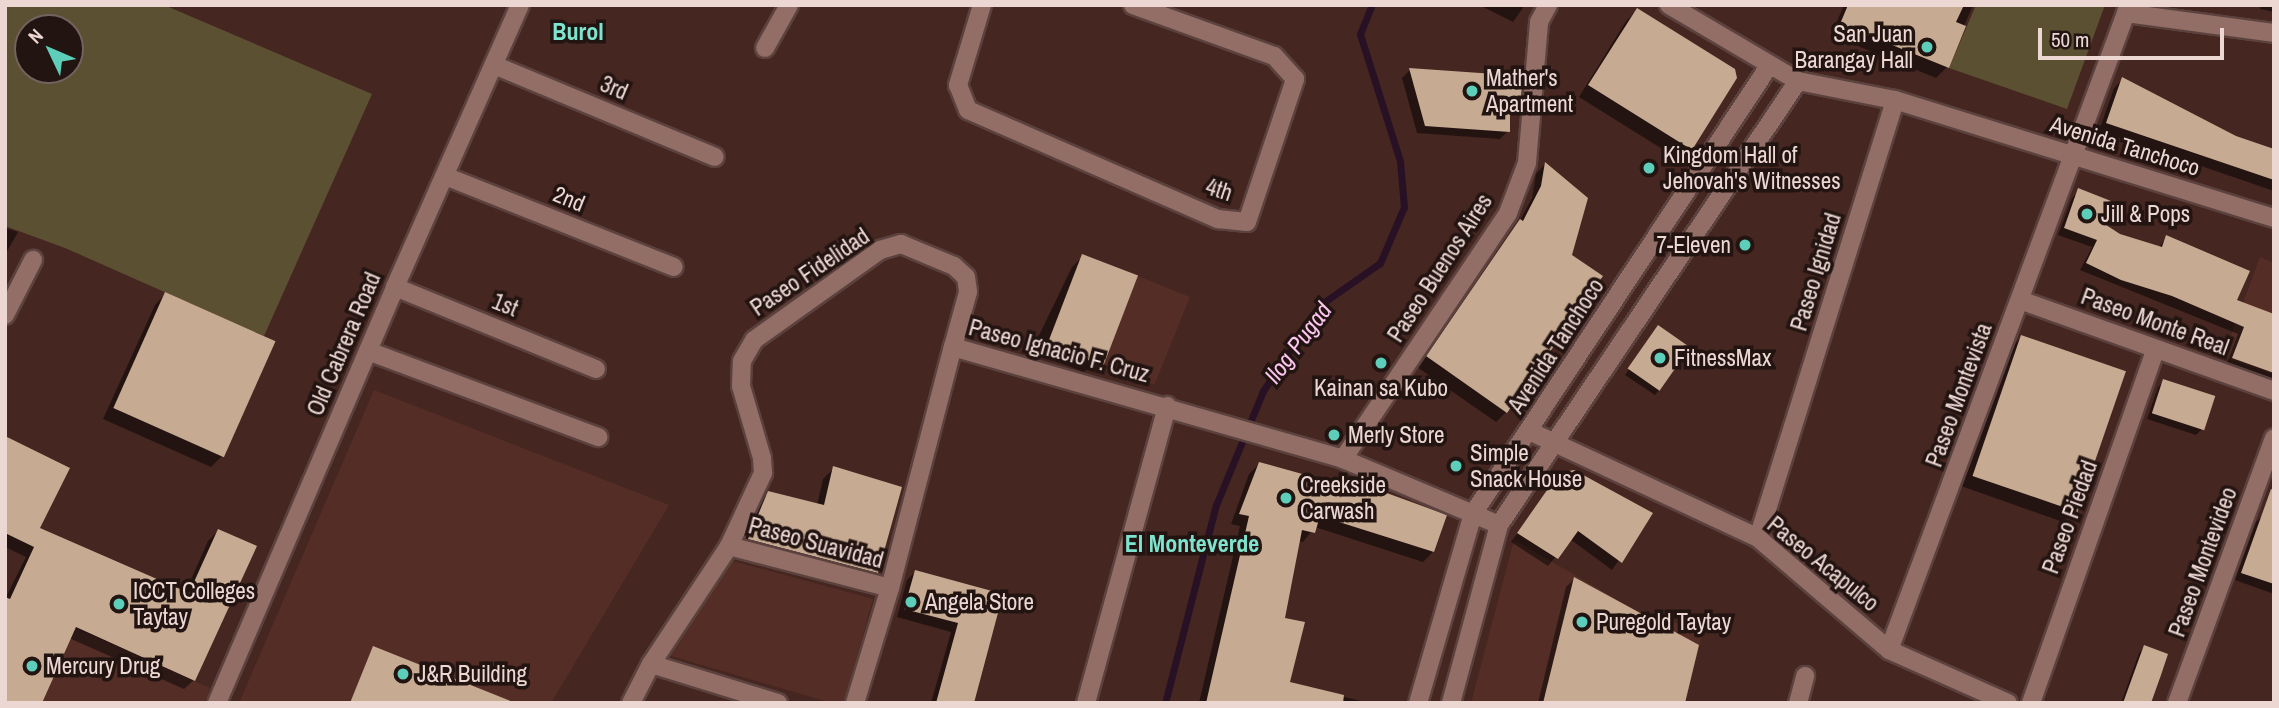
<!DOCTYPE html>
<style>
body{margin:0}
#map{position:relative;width:2279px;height:708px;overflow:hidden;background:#452620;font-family:"Archivo Narrow",sans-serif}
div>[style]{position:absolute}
.built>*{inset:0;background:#542e26;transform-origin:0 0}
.green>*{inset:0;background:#5b5031}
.shadow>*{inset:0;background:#0007}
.stream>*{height:7px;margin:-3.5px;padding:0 3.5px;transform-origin:3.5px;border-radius:3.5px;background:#281125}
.building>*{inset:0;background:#c7aa92;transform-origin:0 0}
.roads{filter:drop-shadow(2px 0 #5c423e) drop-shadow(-2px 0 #5c423e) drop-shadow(0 2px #5c423e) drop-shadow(0 -2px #5c423e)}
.minor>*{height:18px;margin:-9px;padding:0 9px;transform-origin:9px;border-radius:9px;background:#926e67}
.dots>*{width:19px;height:19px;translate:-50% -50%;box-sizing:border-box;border:4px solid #221411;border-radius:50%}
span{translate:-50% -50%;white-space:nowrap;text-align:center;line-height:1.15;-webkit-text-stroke:7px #221411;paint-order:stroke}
.poi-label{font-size:23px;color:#ecd7d3}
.right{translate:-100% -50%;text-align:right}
.left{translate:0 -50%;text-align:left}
.street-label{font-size:23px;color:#ecd7d3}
.neighbourhood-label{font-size:24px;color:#7fe4cf;font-weight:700}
.water-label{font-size:24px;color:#fbc7f1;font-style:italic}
.frame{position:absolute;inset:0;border:7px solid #ecd7d3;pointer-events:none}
.north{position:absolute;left:14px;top:14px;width:70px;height:70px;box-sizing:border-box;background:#221411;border:2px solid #73625f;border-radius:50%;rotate:314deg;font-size:19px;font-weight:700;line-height:28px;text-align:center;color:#ecd7d3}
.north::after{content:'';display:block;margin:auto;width:24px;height:32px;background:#5dceb9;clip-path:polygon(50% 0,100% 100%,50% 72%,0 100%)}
.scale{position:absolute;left:2038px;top:28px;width:186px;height:32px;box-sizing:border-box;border:4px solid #ecd7d3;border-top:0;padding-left:9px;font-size:21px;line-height:24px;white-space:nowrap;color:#ecd7d3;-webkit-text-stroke:5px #221411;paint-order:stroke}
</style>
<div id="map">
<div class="built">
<div style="clip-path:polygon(2260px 257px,2274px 263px,2274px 375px,2223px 357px)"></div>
<div style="left:1138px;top:276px;width:56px;height:95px;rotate:22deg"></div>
<div style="clip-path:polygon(374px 390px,669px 505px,551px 703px,239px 703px)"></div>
<div style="clip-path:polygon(1514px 540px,1642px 614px,1703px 630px,1685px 703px,1471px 703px)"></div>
<div style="clip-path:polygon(733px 561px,873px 599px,844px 703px,832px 703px,671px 656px)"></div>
<div style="clip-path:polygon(75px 628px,210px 688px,204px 703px,42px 703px)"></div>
</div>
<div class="green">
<div style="clip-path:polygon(evenodd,5px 5px,164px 5px,372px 94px,264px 336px,65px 248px,5px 226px,5px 5px,28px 28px,70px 28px,70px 70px,28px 70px,28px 28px)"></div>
<div style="clip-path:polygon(1976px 5px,2105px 5px,2067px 109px,1949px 68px)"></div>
</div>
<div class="shadow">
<div style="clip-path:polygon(1479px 5px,1525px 5px,1513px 22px)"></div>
<div style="clip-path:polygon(1844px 5px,1973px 5px,1947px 67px,1936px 78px,1831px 35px)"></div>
<div style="clip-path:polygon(2261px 5px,2274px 5px,2274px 12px,2260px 9px)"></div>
<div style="clip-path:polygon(1637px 10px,1690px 149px,1680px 160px,1579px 97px,1626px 21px)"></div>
<div style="clip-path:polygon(1410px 70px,1519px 106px,1508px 114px,1508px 131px,1500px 139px,1417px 133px,1402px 78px)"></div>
<div style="clip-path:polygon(2122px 80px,2235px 138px,2274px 151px,2274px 191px,2099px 131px,2114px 88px)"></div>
<div style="clip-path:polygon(1545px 164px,1506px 412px,1496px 422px,1417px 367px,1519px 222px,1532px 198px,1536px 174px)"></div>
<div style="clip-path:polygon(2079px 191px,2101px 224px,2119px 235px,2159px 247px,2167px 237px,2235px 301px,2274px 316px,2274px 383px,2226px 365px,2238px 334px,2080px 270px,2092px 247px,2058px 235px,2072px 198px)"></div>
<div style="clip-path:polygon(5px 228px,18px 232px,5px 255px)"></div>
<div style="clip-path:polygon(1083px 256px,1095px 361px,1084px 372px,1031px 352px,1072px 267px)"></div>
<div style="clip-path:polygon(165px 294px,222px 456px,211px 467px,103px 419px,155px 305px)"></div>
<div style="clip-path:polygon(1658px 327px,1660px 389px,1655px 395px,1625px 375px)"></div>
<div style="clip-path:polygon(2021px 337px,2074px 511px,2063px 522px,1961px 486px,2011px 348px)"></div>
<div style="clip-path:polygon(2164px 381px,2202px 429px,2196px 435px,2147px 419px,2158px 387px)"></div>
<div style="clip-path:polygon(5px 438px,38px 529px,185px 593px,208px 541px,218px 531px,194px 680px,184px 689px,69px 638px,5px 599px,26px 557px,5px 547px)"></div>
<div style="clip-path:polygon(1259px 464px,1358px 491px,1363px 486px,1433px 552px,1423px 562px,1315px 527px,1303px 542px,1298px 541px,1283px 619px,1288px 683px,1369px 703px,1199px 703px,1240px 526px,1231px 524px,1249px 474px)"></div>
<div style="clip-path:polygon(834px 468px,877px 572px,866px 583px,739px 549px,758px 504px,769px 493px,817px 505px,823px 479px)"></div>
<div style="clip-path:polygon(1560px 475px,1651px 514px,1612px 570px,1570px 539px,1548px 566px,1511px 542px)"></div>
<div style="clip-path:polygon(2263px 515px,2274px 518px,2274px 594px,2235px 580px,2256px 522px)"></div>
<div style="clip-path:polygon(915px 572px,1001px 595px,972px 703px,931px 703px,951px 632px,897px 617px,907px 580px)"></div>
<div style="clip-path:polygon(1574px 579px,1683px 703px,1538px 703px,1566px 587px)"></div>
<div style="clip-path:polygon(2144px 647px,2149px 703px,2121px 703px,2139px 653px)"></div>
</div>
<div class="stream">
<div style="left:1165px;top:703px;width:204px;rotate:-75.6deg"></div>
<div style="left:1216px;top:505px;width:123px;rotate:-67.6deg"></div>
<div style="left:1263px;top:391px;width:103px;rotate:-56.5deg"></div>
<div style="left:1320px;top:305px;width:73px;rotate:-35deg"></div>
<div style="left:1380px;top:263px;width:61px;rotate:-66.8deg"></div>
<div style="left:1404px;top:207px;width:46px;rotate:-95deg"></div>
<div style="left:1400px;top:161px;width:133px;rotate:-107.5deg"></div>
<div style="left:1360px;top:34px;width:31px;rotate:-68deg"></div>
</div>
<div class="building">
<div style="clip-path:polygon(1848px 5px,1964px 5px,1956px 22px,1966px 26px,1949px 68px,1840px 24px)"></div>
<div style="clip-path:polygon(1637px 8px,1735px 69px,1737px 78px,1692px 150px,1588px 85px)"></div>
<div style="clip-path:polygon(1409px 68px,1523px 76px,1520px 106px,1510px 106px,1510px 132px,1425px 126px)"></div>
<div style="clip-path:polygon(2122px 77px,2236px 136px,2274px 149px,2274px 180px,2106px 123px)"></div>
<div style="clip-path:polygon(1545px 162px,1588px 198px,1572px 255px,1603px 276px,1507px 413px,1426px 356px,1520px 219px,1523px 221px,1541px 186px)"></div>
<div style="clip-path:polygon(2078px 188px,2111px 201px,2103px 223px,2120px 234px,2162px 247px,2166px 235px,2250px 271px,2237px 300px,2274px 314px,2274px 373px,2232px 358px,2244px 327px,2172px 296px,2121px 280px,2086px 263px,2097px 240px,2064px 228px)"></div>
<div style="left:1082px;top:254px;width:60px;height:97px;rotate:21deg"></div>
<div style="left:165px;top:292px;width:121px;height:127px;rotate:24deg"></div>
<div style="left:1658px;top:325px;width:39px;height:53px;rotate:35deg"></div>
<div style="left:2021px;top:335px;width:111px;height:149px;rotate:19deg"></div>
<div style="left:2163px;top:379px;width:55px;height:36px;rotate:18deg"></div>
<div style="clip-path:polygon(5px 436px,70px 468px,40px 528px,189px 593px,218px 529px,257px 546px,195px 681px,76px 627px,42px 703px,5px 703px,5px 597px,10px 599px,34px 547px,5px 533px)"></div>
<div style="clip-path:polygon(1259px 462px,1360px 490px,1362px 484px,1447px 515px,1434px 552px,1320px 516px,1315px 533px,1302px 530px,1285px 618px,1305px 622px,1290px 682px,1344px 695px,1343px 703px,1206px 703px,1249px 516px,1239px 514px)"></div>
<div style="clip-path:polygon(833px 466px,902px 487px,878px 573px,748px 539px,768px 491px,824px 505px)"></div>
<div style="clip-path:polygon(1574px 470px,1653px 513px,1622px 563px,1578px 531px,1558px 559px,1517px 533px,1559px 473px)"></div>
<div style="clip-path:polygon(2271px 489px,2274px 490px,2274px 584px,2241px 573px)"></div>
<div style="clip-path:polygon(915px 570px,1003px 594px,974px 703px,936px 703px,958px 623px,904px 609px)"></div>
<div style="clip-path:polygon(1574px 577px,1699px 645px,1685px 703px,1543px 703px)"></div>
<div style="clip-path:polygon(2144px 645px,2168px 654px,2161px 675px,2151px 703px,2123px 703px)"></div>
<div style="clip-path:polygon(373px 646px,513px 702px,513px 703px,350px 703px)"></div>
</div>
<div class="roads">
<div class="minor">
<div style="left:982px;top:5px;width:84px;rotate:106.7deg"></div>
<div style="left:958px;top:85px;width:27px;rotate:68deg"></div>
<div style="left:968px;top:110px;width:273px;rotate:23.6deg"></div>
<div style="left:1218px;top:219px;width:29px;rotate:6deg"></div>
<div style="left:1247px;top:222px;width:151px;rotate:-71.4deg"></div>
<div style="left:1295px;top:79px;width:31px;rotate:-132deg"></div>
<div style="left:1274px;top:56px;width:150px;rotate:-160.1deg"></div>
<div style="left:1669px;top:5px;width:150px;rotate:30.5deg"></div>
<div style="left:1798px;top:81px;width:99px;rotate:11.1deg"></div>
<div style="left:1895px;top:100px;width:397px;rotate:17.3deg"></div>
<div style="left:2126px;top:13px;width:149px;rotate:7.7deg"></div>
<div style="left:765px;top:48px;width:49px;rotate:-60.8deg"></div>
<div style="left:494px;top:65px;width:239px;rotate:22.6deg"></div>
<div style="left:445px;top:176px;width:246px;rotate:21.7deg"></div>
<div style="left:395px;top:287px;width:217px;rotate:22.2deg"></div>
<div style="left:2020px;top:300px;width:270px;rotate:19.7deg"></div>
<div style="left:5px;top:315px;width:62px;rotate:-63deg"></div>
<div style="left:368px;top:351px;width:246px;rotate:20.5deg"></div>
<div style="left:1529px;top:431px;width:253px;rotate:25deg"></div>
<div style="left:1758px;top:538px;width:172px;rotate:40.5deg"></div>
<div style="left:1889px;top:650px;width:130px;rotate:24deg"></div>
<div style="left:1343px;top:459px;width:296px;rotate:-56.1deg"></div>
<div style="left:1508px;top:213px;width:53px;rotate:-69.2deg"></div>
<div style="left:1527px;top:163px;width:142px;rotate:-85.1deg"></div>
<div style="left:1539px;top:22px;width:19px;rotate:-62deg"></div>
<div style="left:1758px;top:538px;width:459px;rotate:-72.6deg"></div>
<div style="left:729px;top:546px;width:166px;rotate:14.6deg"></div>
<div style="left:1889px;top:650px;width:688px;rotate:-69.59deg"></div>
<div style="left:651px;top:664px;width:133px;rotate:17.1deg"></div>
<div style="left:217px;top:703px;width:452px;rotate:-66.8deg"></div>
<div style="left:395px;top:287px;width:308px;rotate:-66.1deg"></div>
<div style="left:631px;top:703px;width:44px;rotate:-62.9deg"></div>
<div style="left:651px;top:664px;width:141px;rotate:-56.5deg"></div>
<div style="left:729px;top:546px;width:81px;rotate:-65deg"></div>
<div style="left:763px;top:473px;width:15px;rotate:-94deg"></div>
<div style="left:762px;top:458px;width:75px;rotate:-106.3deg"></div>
<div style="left:741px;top:386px;width:25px;rotate:-88deg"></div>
<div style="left:742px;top:361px;width:24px;rotate:-60deg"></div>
<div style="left:754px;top:340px;width:155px;rotate:-35.5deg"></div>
<div style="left:880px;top:250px;width:22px;rotate:-16deg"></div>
<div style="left:901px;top:244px;width:57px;rotate:22.5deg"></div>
<div style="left:954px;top:266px;width:16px;rotate:43deg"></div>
<div style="left:966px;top:277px;width:15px;rotate:82deg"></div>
<div style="left:968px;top:292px;width:57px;rotate:105.3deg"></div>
<div style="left:855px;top:703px;width:120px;rotate:-73.1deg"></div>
<div style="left:890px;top:588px;width:249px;rotate:-75.4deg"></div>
<div style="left:953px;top:347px;width:406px;rotate:16deg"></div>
<div style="left:1343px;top:459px;width:169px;rotate:22.9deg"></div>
<div style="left:1086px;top:703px;width:308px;rotate:-74.7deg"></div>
<div style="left:1418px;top:703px;width:197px;rotate:-73.8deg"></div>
<div style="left:1473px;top:514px;width:537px;rotate:-56.55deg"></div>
<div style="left:1451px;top:703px;width:184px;rotate:-74.9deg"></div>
<div style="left:1499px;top:525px;width:535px;rotate:-56.04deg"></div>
<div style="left:1798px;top:703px;width:28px;rotate:-75deg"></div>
<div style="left:2031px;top:703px;width:375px;rotate:-70.6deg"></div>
<div style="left:2177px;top:703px;width:282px;rotate:-69.9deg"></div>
</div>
</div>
<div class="dots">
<div style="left:1927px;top:47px;background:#5dceb9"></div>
<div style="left:1472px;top:91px;background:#5dceb9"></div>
<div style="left:1649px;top:168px;background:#5dceb9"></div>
<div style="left:2087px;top:214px;background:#5dceb9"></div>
<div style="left:1745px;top:245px;background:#5dceb9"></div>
<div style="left:1660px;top:358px;background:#5dceb9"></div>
<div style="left:1381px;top:363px;background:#5dceb9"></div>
<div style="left:1334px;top:435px;background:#5dceb9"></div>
<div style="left:1456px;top:466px;background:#5dceb9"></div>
<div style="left:1286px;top:498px;background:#5dceb9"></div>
<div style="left:911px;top:602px;background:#5dceb9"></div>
<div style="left:119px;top:604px;background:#5dceb9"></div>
<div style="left:1582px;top:622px;background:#5dceb9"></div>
<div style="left:32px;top:666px;background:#5dceb9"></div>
<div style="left:403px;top:674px;background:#5dceb9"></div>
</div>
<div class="poi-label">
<span class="right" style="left:1913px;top:47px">San Juan<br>Barangay Hall</span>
<span class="left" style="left:1486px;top:91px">Mather's<br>Apartment</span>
<span class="left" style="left:1663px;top:168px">Kingdom Hall of<br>Jehovah's Witnesses</span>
<span class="left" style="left:2101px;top:214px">Jill &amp; Pops</span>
<span class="right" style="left:1731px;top:245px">7-Eleven</span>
<span class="left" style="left:1674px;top:358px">FitnessMax</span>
<span style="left:1381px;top:388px">Kainan sa Kubo</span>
<span class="left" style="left:1348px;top:435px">Merly Store</span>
<span class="left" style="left:1470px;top:466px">Simple<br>Snack House</span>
<span class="left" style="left:1300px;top:498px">Creekside<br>Carwash</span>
<span class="left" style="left:133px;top:604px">ICCT Colleges<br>Taytay</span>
<span class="left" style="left:925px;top:602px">Angela Store</span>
<span class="left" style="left:1596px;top:622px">Puregold Taytay</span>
<span class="left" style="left:46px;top:666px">Mercury Drug</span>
<span class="left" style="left:417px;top:674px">J&amp;R Building</span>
</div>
<div class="street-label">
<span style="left:614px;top:88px;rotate:23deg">3rd</span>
<span style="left:2125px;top:146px;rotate:17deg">Avenida Tanchoco</span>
<span style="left:1219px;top:190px;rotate:18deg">4th</span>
<span style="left:569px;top:199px;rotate:22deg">2nd</span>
<span style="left:1440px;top:268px;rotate:-57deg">Paseo Buenos Aires</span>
<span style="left:810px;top:272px;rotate:-34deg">Paseo Fidelidad</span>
<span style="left:1816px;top:272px;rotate:-73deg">Paseo Ignidad</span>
<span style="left:505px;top:305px;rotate:22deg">1st</span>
<span style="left:2155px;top:322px;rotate:20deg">Paseo Monte Real</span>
<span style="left:344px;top:344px;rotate:-67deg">Old Cabrera Road</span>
<span style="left:1556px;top:346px;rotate:-57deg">Avenida Tanchoco</span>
<span style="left:1059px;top:351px;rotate:15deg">Paseo Ignacio F. Cruz</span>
<span style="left:1959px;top:395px;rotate:-70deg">Paseo Montevista</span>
<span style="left:2070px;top:517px;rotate:-70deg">Paseo Piedad</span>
<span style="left:816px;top:543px;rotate:15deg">Paseo Suavidad</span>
<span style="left:2203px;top:562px;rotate:-70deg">Paseo Montevideo</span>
<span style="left:1823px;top:564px;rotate:39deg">Paseo Acapulco</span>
</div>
<div class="neighbourhood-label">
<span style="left:578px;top:32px">Burol</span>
<span style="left:1192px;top:544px">El Monteverde</span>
</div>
<div class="water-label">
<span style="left:1298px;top:343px;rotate:-53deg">Ilog Pugad</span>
</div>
<div class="frame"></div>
<div class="north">N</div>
<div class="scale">50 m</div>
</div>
